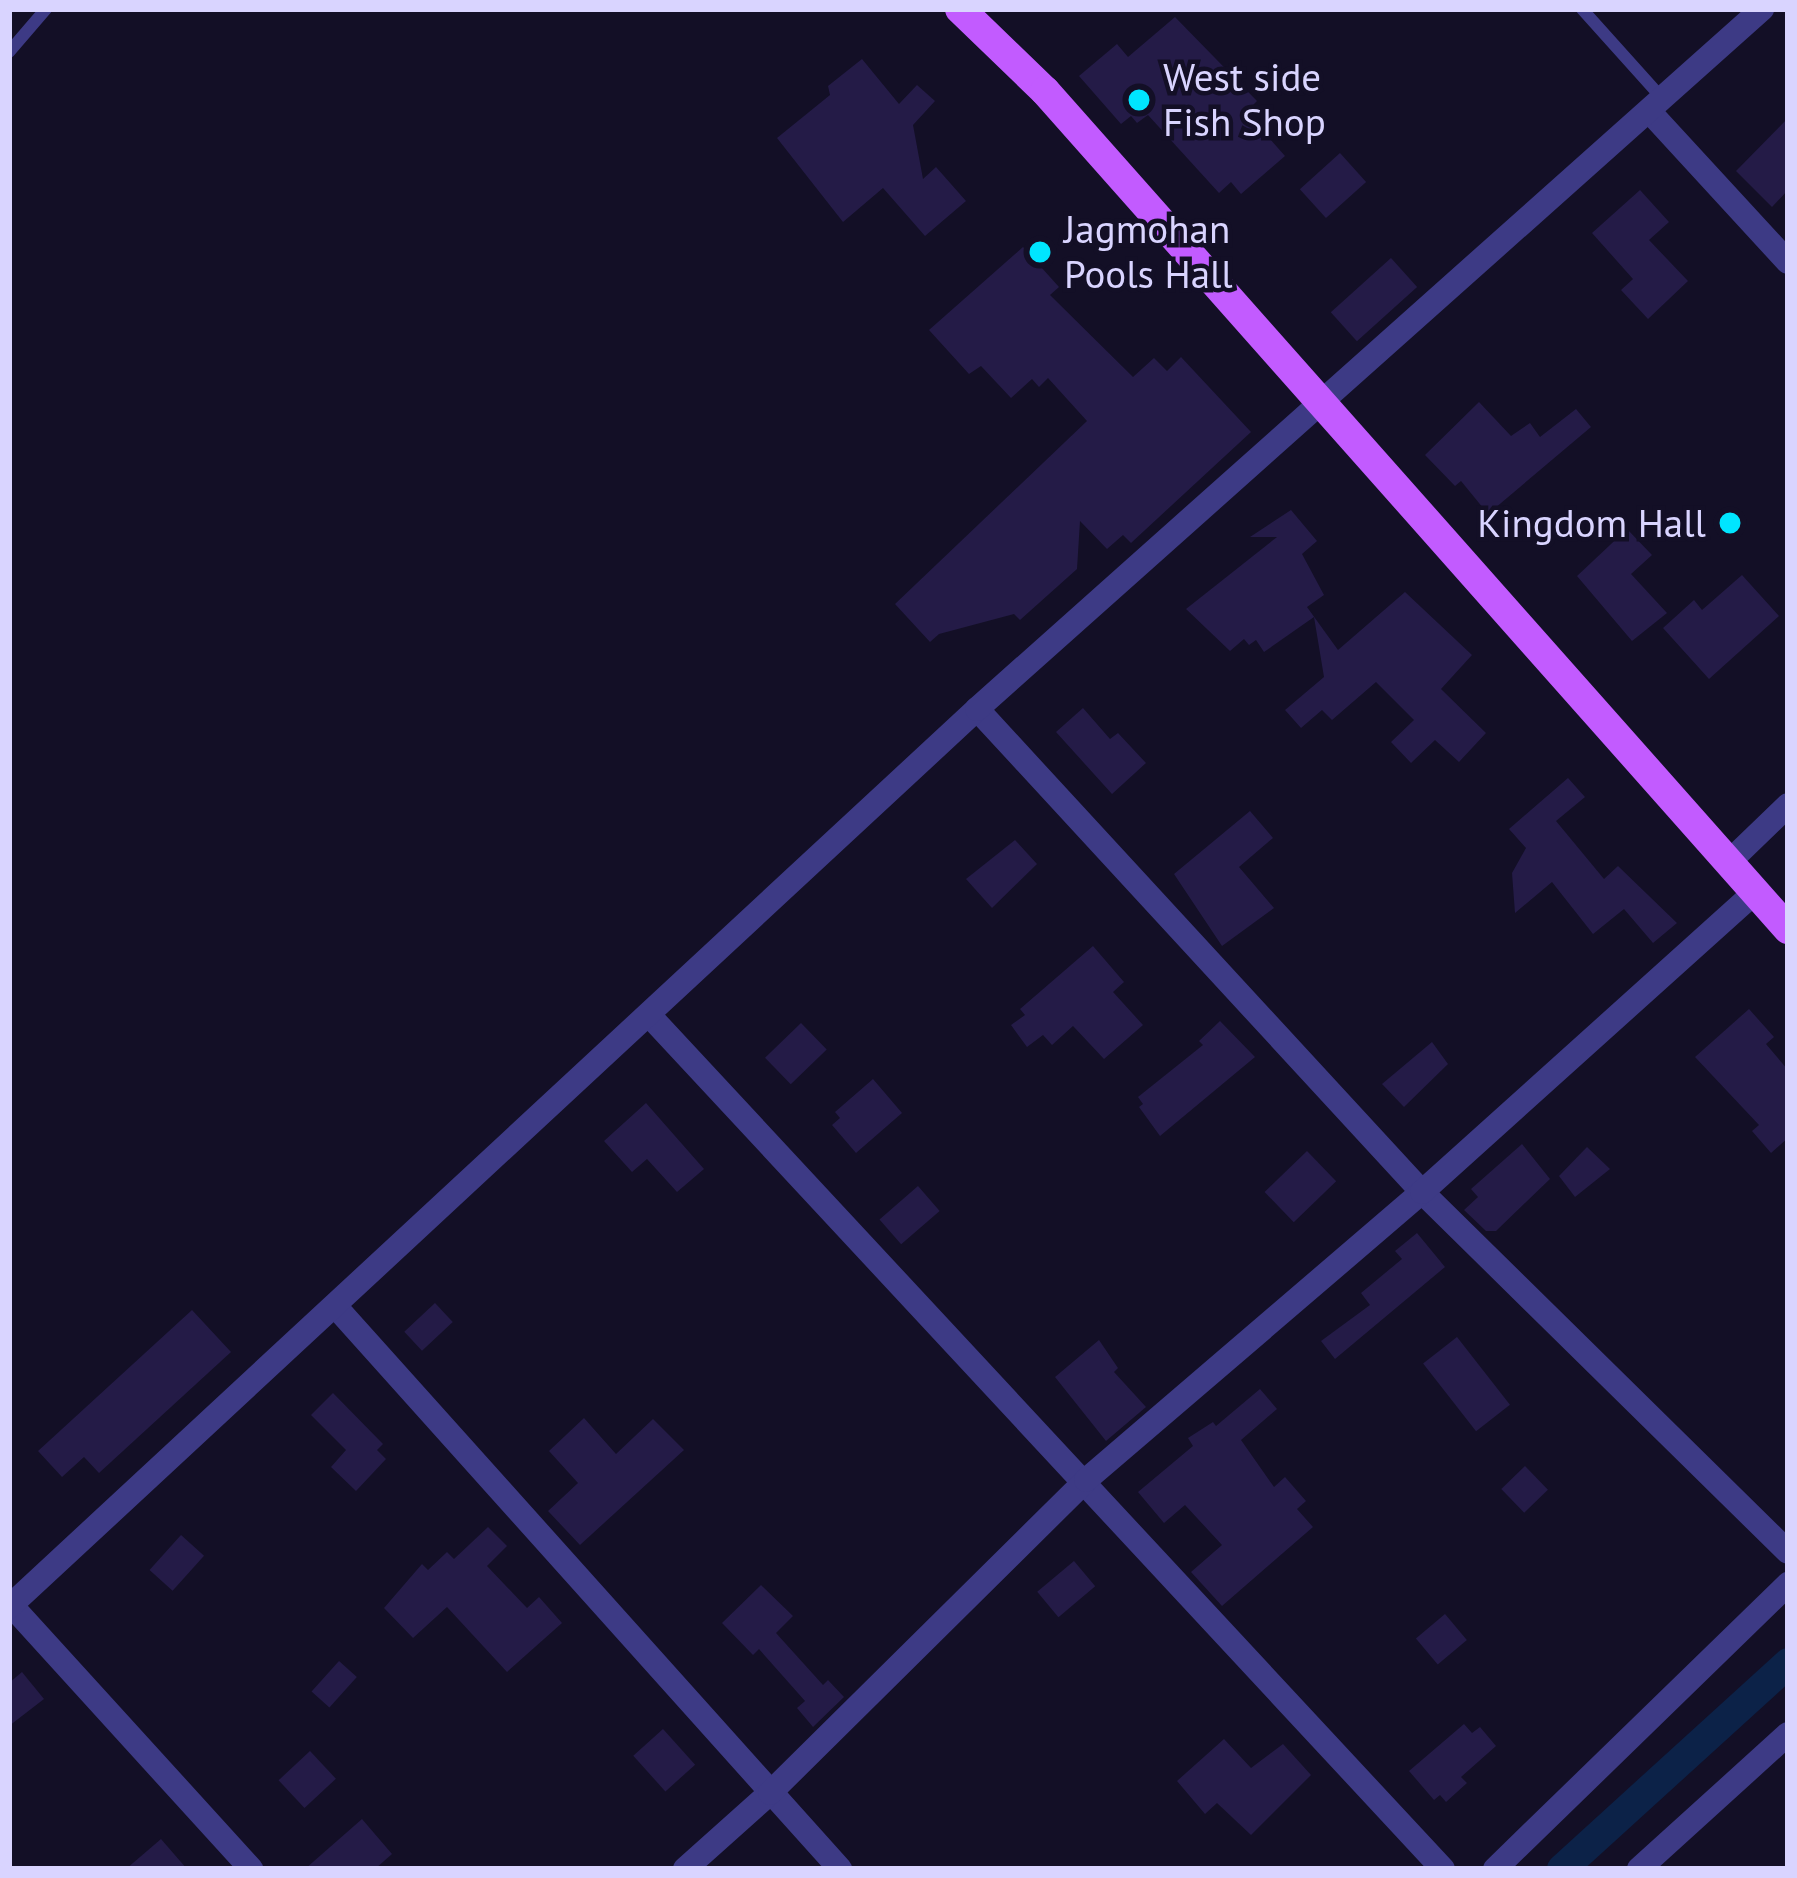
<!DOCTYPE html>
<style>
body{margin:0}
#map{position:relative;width:1797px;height:1878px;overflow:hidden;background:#130f26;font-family:"PT Sans",sans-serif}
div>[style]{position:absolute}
.canal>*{height:30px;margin:-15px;padding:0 15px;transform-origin:15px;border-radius:15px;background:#0c2248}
.building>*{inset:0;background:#241b47;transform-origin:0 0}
.service>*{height:12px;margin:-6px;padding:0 6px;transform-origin:6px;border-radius:6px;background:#3d3a85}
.minor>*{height:24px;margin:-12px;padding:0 12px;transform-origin:12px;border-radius:12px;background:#3d3a85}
.primary>*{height:30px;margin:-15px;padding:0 15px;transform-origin:15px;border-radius:15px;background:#c25bff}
.dots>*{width:33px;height:33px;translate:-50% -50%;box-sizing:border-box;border:6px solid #130f26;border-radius:50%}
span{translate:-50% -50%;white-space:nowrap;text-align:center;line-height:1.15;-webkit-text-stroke:9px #130f26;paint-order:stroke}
.poi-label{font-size:39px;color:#d9d4ff}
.left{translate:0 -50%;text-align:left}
.right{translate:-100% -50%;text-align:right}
.frame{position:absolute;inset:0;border:12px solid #d9d4ff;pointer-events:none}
</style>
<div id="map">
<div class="canal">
<div style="left:1562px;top:1869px;width:306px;rotate:-42.3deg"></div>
</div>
<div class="building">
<div style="clip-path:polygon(1175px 17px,1257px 101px,1246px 112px,1285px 156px,1241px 194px,1231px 182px,1219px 193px,1148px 115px,1137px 123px,1131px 116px,1121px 124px,1079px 76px,1117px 44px,1128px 57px)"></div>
<div style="clip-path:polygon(862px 59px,899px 104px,917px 85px,935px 101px,913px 125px,923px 179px,936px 167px,966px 201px,925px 236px,883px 188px,843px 222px,777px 138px,830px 95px,828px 86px)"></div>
<div style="clip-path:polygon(1788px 118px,1788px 190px,1772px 207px,1736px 171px)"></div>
<div style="left:1340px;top:153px;width:39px;height:54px;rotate:48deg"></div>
<div style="clip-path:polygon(1640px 190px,1669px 222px,1649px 240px,1688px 281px,1648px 319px,1621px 290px,1633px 279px,1592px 233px)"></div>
<div style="clip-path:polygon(1023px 247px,1059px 287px,1050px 295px,1133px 377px,1154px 358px,1167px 371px,1181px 357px,1251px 432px,1131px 543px,1123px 535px,1107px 549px,1080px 521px,1077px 569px,1020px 620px,1014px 614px,939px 634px,930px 642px,895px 604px,1087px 421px,1048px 378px,1039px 387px,1032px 379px,1011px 398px,981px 366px,969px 374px,929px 330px)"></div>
<div style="left:1391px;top:258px;width:39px;height:81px;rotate:48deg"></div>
<div style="clip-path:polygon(1479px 402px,1511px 436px,1530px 423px,1540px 437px,1576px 409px,1591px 427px,1488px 514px,1461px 481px,1455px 486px,1425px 455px)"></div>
<div style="clip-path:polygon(1291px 510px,1317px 541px,1302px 554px,1324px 595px,1307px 607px,1338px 650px,1405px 592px,1472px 655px,1441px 689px,1486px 733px,1459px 762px,1435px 740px,1411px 763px,1391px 742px,1414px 720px,1376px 682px,1332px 720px,1322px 710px,1301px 728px,1285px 710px,1324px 677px,1314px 617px,1264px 652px,1256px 640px,1249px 645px,1244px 639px,1230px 651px,1186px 609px,1277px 537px,1250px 537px)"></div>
<div style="clip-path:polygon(1627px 529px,1652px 555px,1631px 574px,1667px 613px,1632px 641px,1577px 576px)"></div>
<div style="clip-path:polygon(1742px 575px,1779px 616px,1709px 679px,1663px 628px,1694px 600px,1702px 610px)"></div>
<div style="clip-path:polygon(1083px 708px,1110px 739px,1118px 733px,1146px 763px,1112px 794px,1056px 732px)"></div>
<div style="clip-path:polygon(1568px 778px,1585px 797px,1556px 821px,1604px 879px,1618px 866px,1677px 923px,1653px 943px,1624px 909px,1593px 934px,1552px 882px,1515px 913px,1512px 873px,1526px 848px,1509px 829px)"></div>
<div style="clip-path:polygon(1250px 811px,1273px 838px,1239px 867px,1274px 908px,1222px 946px,1174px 874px)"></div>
<div style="clip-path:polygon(1015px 840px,1037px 864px,992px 908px,966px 879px)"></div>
<div style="clip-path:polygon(1093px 946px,1124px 982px,1113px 992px,1143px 1025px,1104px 1059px,1073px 1026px,1052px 1045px,1043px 1035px,1027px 1047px,1011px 1025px,1025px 1015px,1020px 1009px)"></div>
<div style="clip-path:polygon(1749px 1009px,1774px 1037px,1766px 1044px,1788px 1070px,1788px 1138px,1771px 1153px,1752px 1131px,1759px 1125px,1695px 1057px)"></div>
<div style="clip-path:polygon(1220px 1021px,1255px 1057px,1160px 1136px,1139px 1107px,1143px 1104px,1138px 1097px,1203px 1045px,1199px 1041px)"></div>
<div style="left:801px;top:1023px;width:37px;height:50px;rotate:46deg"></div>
<div style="clip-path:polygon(1432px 1042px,1448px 1064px,1404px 1107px,1382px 1084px)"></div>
<div style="clip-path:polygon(873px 1079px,902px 1113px,856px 1153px,832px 1125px,840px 1118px,835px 1112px)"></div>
<div style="clip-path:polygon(646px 1103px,704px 1169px,677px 1192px,647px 1159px,632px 1172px,604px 1141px)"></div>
<div style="clip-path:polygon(1522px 1144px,1550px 1179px,1496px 1231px,1486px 1231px,1464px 1210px,1478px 1197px,1471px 1189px)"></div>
<div style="clip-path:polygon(1587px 1147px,1610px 1169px,1575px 1197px,1559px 1176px)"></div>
<div style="left:1307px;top:1151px;width:42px;height:59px;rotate:46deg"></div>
<div style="left:918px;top:1186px;width:33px;height:51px;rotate:49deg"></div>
<div style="clip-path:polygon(1417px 1233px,1445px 1267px,1335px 1359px,1321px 1341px,1370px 1305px,1361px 1293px,1402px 1259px,1395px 1251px)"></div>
<div style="left:435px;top:1303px;width:26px;height:42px;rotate:47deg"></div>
<div style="clip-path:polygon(192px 1310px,231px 1352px,99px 1473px,84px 1457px,62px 1477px,38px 1451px)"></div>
<div style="left:1457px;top:1337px;width:86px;height:43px;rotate:52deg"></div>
<div style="clip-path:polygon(1099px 1340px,1118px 1368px,1114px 1372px,1146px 1407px,1106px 1441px,1055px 1377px)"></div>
<div style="clip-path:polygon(1260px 1389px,1277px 1409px,1241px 1440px,1274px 1487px,1285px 1477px,1306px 1501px,1297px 1509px,1313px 1527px,1222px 1606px,1191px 1572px,1222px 1545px,1185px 1505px,1164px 1523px,1138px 1492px,1193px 1446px,1188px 1438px,1213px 1422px,1216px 1426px)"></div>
<div style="clip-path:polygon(333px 1393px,383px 1444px,377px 1450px,386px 1459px,356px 1491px,331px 1467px,346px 1450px,311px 1415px)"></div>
<div style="clip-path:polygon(584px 1418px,616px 1454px,653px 1419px,684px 1450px,580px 1545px,548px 1511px,578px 1483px,549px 1451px)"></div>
<div style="left:1525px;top:1466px;width:33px;height:33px;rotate:46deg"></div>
<div style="clip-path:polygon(488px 1527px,507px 1546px,487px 1566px,527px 1608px,539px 1597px,562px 1623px,507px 1672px,447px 1607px,413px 1638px,384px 1608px,422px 1564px,428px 1570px,447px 1552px,454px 1559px)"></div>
<div style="left:181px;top:1535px;width:31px;height:47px;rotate:42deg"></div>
<div style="left:1074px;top:1561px;width:33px;height:48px;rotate:50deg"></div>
<div style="clip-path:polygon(761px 1585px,793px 1616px,776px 1633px,823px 1685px,828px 1680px,844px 1697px,813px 1727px,797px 1708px,805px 1701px,759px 1649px,753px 1655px,722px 1623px)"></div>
<div style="left:1445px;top:1614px;width:34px;height:38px;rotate:50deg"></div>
<div style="left:339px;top:1661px;width:24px;height:41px;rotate:42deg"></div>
<div style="clip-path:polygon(22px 1672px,44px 1699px,9px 1726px,9px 1683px)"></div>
<div style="clip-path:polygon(1464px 1724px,1472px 1733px,1480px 1727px,1496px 1746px,1461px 1777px,1467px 1783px,1446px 1802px,1440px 1795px,1434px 1800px,1409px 1771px)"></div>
<div style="left:663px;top:1729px;width:48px;height:40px;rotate:48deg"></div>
<div style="clip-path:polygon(1224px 1739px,1251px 1768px,1283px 1744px,1311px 1775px,1251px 1835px,1217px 1803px,1205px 1814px,1177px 1781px)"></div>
<div style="left:310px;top:1751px;width:38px;height:43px;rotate:47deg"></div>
<div style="clip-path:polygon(362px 1819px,392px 1854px,375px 1869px,305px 1869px)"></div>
<div style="clip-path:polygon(161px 1839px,187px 1869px,126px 1869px)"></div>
</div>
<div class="service">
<div style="left:1582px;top:9px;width:118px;rotate:48.1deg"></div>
<div style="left:9px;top:52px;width:57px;rotate:-49.3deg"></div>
</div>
<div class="minor">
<div style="left:1649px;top:111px;width:205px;rotate:47.4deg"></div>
<div style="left:977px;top:709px;width:657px;rotate:47.34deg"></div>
<div style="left:1422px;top:1192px;width:513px;rotate:44.53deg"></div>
<div style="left:1728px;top:863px;width:83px;rotate:-44deg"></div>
<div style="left:649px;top:1015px;width:1166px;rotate:47.09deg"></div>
<div style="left:336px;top:1307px;width:755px;rotate:48.11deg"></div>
<div style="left:11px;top:1605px;width:357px;rotate:47.7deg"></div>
<div style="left:9px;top:1607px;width:1320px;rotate:-42.85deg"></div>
<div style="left:977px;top:709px;width:1052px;rotate:-41.72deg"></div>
<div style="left:685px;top:1869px;width:114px;rotate:-41.8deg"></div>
<div style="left:770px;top:1793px;width:445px;rotate:-44.7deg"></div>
<div style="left:1086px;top:1480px;width:443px;rotate:-40.6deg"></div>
<div style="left:1422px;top:1192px;width:448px;rotate:-42deg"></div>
<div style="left:1495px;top:1869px;width:409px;rotate:-44.2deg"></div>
<div style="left:1639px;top:1869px;width:201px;rotate:-42.2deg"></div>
</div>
<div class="primary">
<div style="left:960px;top:9px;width:118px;rotate:44deg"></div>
<div style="left:1045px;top:91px;width:1120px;rotate:48.44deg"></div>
</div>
<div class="dots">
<div style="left:1139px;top:100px;background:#00e5ff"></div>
<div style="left:1040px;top:252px;background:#00e5ff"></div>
<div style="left:1730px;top:523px;background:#00e5ff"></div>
</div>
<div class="poi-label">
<span class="left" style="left:1163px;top:100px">West side<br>Fish Shop</span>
<span class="left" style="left:1064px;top:252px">Jagmohan<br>Pools Hall</span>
<span class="right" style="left:1706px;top:523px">Kingdom Hall</span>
</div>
<div class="frame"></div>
</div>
